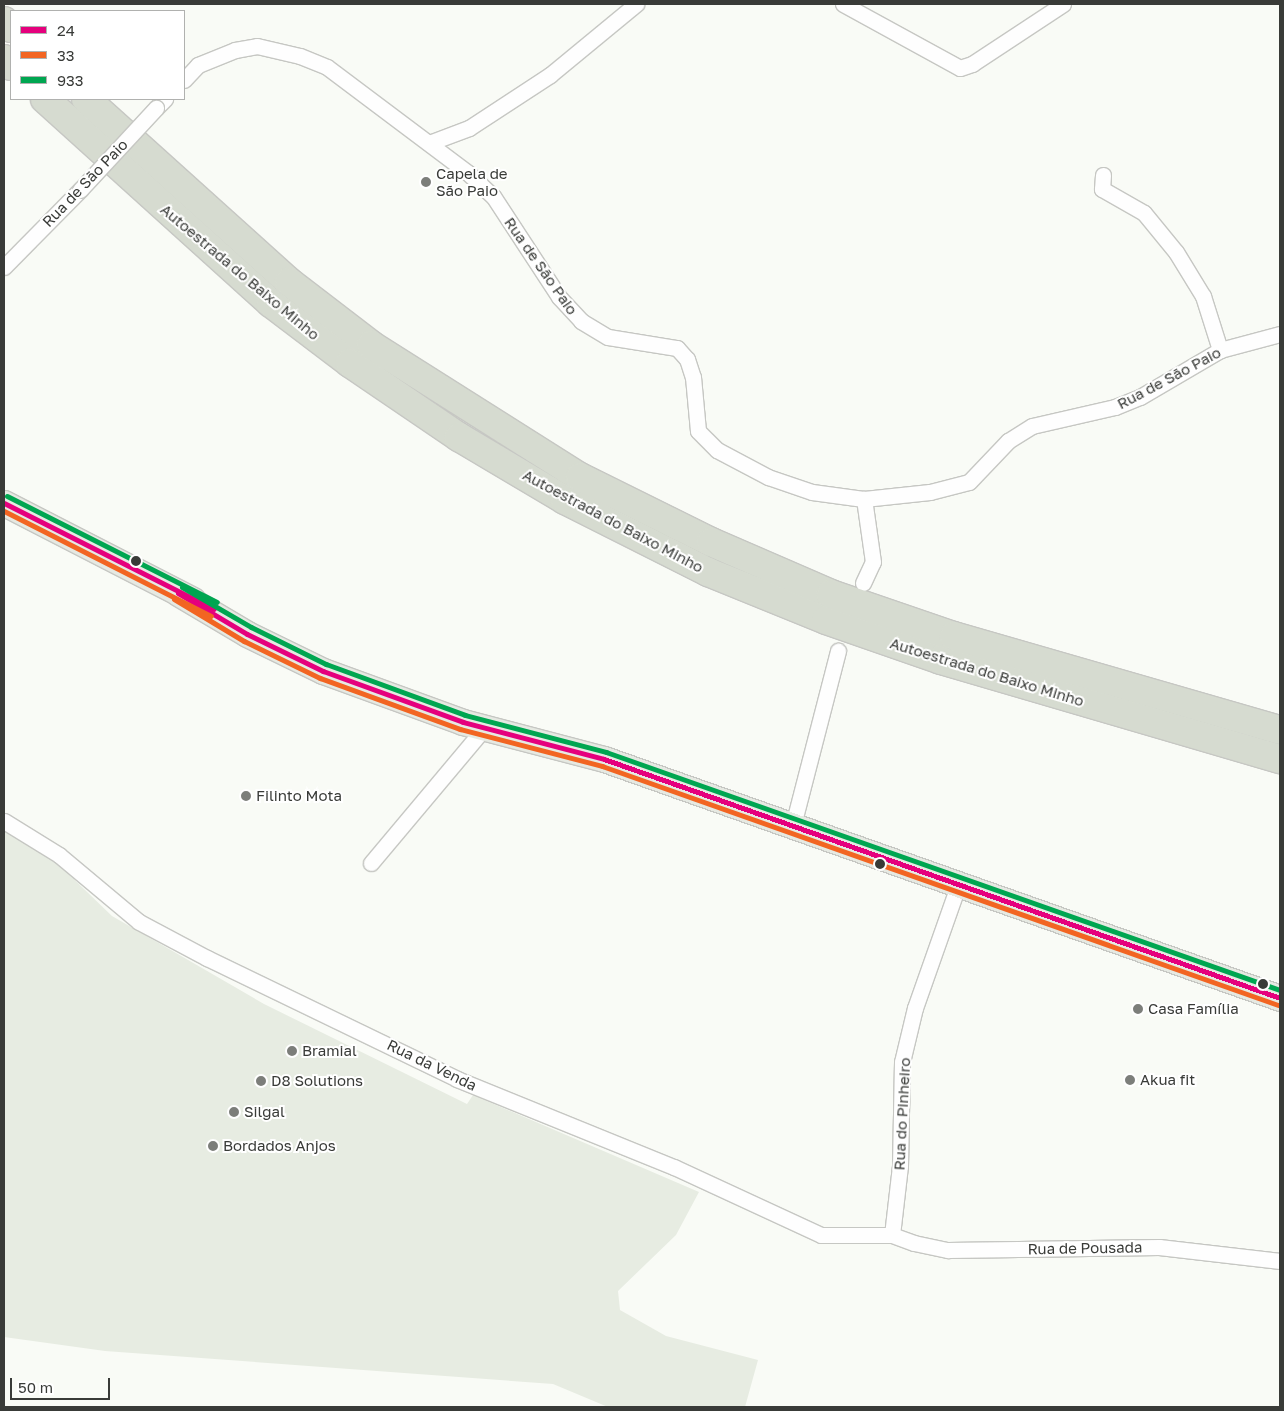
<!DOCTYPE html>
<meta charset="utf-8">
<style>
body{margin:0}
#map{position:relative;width:1284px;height:1411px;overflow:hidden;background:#f9fbf6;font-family:"Golos Text",sans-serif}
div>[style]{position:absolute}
.built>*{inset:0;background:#e7ece2}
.roads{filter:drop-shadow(1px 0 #c6c7c3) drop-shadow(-1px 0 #c6c7c3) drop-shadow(0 1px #c6c7c3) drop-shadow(0 -1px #c6c7c3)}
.street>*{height:15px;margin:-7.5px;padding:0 7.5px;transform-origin:7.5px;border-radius:7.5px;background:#fefefe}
.primary>*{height:25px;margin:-12.5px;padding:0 12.5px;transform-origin:12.5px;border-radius:12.5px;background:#e6e9e2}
.highway>*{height:28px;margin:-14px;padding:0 14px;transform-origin:14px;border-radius:14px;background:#d6dbd0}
.bridges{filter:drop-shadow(1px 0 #c6c7c3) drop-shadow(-1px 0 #c6c7c3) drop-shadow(0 1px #c6c7c3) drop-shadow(0 -1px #c6c7c3)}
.street-bridge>*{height:15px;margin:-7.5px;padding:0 7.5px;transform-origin:7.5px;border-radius:7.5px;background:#fefefe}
.bus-1>*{height:5px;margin:-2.5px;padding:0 2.5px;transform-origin:2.5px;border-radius:2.5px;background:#e5007d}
.bus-2>*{height:5px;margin:-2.5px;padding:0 2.5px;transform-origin:2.5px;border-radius:2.5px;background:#f26522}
.bus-3>*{height:5px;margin:-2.5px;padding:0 2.5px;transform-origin:2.5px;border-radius:2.5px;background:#00a651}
.dots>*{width:14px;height:14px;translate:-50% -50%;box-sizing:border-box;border:2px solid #fff;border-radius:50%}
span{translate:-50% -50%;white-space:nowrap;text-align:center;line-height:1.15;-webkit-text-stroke:4px #fff;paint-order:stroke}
.poi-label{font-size:15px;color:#393b38}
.left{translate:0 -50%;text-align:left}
.street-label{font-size:15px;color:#393b38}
.frame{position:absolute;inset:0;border:5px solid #393b38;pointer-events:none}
.legend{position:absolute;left:10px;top:10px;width:175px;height:90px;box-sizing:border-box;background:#fff;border:1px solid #b0b1af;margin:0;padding:6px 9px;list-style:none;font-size:15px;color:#393b38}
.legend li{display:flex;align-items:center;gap:10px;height:25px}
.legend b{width:25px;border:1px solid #b0b1af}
.scale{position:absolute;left:10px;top:1378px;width:100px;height:22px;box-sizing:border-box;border:2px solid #393b38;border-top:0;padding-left:6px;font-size:15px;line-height:18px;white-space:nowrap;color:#393b38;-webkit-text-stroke:4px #fff;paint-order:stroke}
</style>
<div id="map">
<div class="built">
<div style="clip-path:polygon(4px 830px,57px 863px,112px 916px,264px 1004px,467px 1104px,473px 1095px,699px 1192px,676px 1235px,618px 1291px,620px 1310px,666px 1336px,758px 1360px,745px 1407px,608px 1407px,553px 1384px,105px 1351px,4px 1337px)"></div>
</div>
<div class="roads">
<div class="street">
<div style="left:843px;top:4px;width:133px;rotate:28.7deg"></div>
<div style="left:960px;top:68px;width:13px;rotate:-18deg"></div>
<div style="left:972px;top:64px;width:109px;rotate:-33.4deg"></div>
<div style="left:184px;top:80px;width:21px;rotate:-47deg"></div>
<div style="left:198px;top:65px;width:40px;rotate:-22deg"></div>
<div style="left:235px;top:50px;width:22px;rotate:-10deg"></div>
<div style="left:257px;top:46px;width:44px;rotate:13.1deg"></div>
<div style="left:300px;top:56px;width:29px;rotate:22deg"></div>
<div style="left:327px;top:67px;width:176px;rotate:36.9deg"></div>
<div style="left:468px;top:173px;width:34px;rotate:43deg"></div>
<div style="left:493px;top:196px;width:121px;rotate:56.8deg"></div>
<div style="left:559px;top:297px;width:33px;rotate:47deg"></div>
<div style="left:581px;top:321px;width:31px;rotate:31deg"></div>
<div style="left:608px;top:337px;width:70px;rotate:9.1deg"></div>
<div style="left:677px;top:348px;width:15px;rotate:48deg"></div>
<div style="left:687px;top:359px;width:19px;rotate:72deg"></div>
<div style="left:693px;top:377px;width:54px;rotate:84.7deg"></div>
<div style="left:698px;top:431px;width:27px;rotate:45deg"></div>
<div style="left:717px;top:450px;width:58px;rotate:27.9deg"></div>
<div style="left:768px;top:477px;width:46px;rotate:18.8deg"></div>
<div style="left:812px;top:492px;width:52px;rotate:7.7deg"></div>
<div style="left:864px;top:499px;width:66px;rotate:-6.1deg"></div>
<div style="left:930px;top:492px;width:40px;rotate:-14.4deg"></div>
<div style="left:969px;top:482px;width:57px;rotate:-46.4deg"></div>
<div style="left:1008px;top:441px;width:28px;rotate:-32deg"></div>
<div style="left:1032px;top:426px;width:85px;rotate:-12.9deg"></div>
<div style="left:1115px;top:407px;width:27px;rotate:-22deg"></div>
<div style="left:1140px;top:397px;width:93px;rotate:-30.4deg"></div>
<div style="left:1220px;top:350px;width:62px;rotate:-14.9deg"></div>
<div style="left:156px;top:108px;width:13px;rotate:-45deg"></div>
<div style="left:429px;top:143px;width:43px;rotate:-20.6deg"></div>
<div style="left:469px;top:128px;width:97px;rotate:-33.2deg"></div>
<div style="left:550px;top:75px;width:112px;rotate:-39.5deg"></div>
<div style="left:1103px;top:175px;width:14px;rotate:94deg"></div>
<div style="left:1102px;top:189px;width:48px;rotate:29.7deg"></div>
<div style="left:1144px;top:213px;width:50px;rotate:50.6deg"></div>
<div style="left:1176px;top:252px;width:52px;rotate:58.5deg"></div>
<div style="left:1203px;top:296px;width:57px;rotate:72.5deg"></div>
<div style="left:4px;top:267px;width:108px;rotate:-45.4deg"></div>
<div style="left:863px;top:583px;width:23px;rotate:-65deg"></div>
<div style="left:873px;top:562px;width:64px;rotate:-98.1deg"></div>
<div style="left:4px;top:821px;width:65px;rotate:31.7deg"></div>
<div style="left:59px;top:855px;width:104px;rotate:39.9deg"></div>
<div style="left:139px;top:922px;width:77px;rotate:27.9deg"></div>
<div style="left:207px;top:958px;width:278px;rotate:25.8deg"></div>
<div style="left:457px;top:1079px;width:234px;rotate:22.1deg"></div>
<div style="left:674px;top:1167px;width:162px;rotate:24.8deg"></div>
<div style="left:821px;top:1235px;width:71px"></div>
<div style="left:892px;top:1235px;width:23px;rotate:20deg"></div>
<div style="left:914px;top:1243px;width:35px;rotate:12deg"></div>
<div style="left:948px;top:1250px;width:211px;rotate:-0.8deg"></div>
<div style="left:1159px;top:1247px;width:122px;rotate:6.6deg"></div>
<div style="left:793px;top:825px;width:180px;rotate:-75.5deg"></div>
<div style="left:371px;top:863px;width:177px;rotate:-50deg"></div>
<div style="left:892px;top:1235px;width:69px;rotate:-83.4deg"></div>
<div style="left:900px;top:1166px;width:104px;rotate:-88.9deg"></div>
<div style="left:902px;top:1062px;width:56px;rotate:-76.5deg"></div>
<div style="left:915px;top:1008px;width:133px;rotate:-70.6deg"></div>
</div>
<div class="primary">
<div style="left:4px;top:503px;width:212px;rotate:27.2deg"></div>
<div style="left:178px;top:593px;width:80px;rotate:30.7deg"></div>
<div style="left:247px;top:634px;width:85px;rotate:26deg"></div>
<div style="left:323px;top:671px;width:149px;rotate:20deg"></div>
<div style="left:463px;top:722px;width:146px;rotate:14.7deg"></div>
<div style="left:604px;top:759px;width:717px;rotate:19.47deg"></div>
</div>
<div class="highway">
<div style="left:4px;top:21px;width:10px;rotate:45deg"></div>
<div style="left:4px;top:59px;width:10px;rotate:45deg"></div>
<div style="left:45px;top:99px;width:304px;rotate:42.1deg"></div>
<div style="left:271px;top:303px;width:99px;rotate:37.2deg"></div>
<div style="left:350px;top:363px;width:132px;rotate:34.2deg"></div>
<div style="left:459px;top:437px;width:123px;rotate:30.7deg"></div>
<div style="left:565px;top:500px;width:160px;rotate:26.7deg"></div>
<div style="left:708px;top:572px;width:127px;rotate:22.1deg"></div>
<div style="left:826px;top:620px;width:122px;rotate:19.2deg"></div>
<div style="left:941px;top:660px;width:353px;rotate:16.3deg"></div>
<div style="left:86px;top:99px;width:273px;rotate:42deg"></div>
<div style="left:289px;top:282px;width:103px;rotate:37.5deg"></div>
<div style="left:371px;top:345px;width:247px;rotate:32.3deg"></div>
<div style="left:580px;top:477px;width:146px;rotate:26.4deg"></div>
<div style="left:711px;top:542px;width:131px;rotate:23.4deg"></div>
<div style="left:831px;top:594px;width:130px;rotate:18.9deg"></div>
<div style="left:954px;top:636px;width:339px;rotate:16.1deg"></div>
</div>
</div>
<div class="bridges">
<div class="street-bridge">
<div style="left:80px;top:190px;width:112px;rotate:-47.2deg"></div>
</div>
</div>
<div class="bus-1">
<div style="left:4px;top:503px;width:235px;rotate:26.8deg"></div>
<div style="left:178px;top:593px;width:80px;rotate:30.7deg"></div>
<div style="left:247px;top:634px;width:85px;rotate:26deg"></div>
<div style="left:323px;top:671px;width:149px;rotate:20deg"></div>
<div style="left:463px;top:722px;width:146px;rotate:14.7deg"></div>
<div style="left:604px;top:759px;width:717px;rotate:19.47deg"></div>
</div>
<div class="bus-2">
<div style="left:4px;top:511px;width:232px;rotate:26.9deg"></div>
<div style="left:174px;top:599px;width:82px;rotate:31deg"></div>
<div style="left:244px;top:641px;width:85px;rotate:26deg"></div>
<div style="left:320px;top:678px;width:149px;rotate:20deg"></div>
<div style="left:460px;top:729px;width:147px;rotate:14.6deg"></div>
<div style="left:602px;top:766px;width:717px;rotate:19.47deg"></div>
</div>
<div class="bus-3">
<div style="left:7px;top:496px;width:235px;rotate:26.8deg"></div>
<div style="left:182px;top:587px;width:80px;rotate:30.1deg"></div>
<div style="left:251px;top:627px;width:84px;rotate:26.3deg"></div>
<div style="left:326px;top:664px;width:148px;rotate:20.1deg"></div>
<div style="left:465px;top:715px;width:146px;rotate:14.7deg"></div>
<div style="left:606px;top:752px;width:715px;rotate:19.45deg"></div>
</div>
<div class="dots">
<div style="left:426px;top:182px;background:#7c7e7a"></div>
<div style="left:136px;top:561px;background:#393b38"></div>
<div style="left:246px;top:796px;background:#7c7e7a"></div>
<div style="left:880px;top:864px;background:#393b38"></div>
<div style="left:1263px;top:984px;background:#393b38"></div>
<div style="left:1138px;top:1009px;background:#7c7e7a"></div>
<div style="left:292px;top:1051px;background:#7c7e7a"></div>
<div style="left:1130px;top:1080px;background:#7c7e7a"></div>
<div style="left:261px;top:1081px;background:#7c7e7a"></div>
<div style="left:234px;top:1112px;background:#7c7e7a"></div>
<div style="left:213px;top:1146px;background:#7c7e7a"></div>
</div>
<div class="poi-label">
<span class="left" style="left:436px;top:182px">Capela de<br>São Paio</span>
<span class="left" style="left:256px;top:796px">Filinto Mota</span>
<span class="left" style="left:1148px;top:1009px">Casa Família</span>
<span class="left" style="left:302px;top:1051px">Bramial</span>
<span class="left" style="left:1140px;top:1080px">Akua fit</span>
<span class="left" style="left:271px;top:1081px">D8 Solutions</span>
<span class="left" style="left:244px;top:1112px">Silgal</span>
<span class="left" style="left:223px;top:1146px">Bordados Anjos</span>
</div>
<div class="street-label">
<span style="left:85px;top:183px;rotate:-46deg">Rua de São Paio</span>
<span style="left:541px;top:266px;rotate:55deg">Rua de São Paio</span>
<span style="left:240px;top:272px;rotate:40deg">Autoestrada do Baixo Minho</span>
<span style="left:1169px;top:378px;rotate:-28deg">Rua de São Paio</span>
<span style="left:613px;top:521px;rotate:28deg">Autoestrada do Baixo Minho</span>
<span style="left:987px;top:672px;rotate:17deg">Autoestrada do Baixo Minho</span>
<span style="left:432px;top:1065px;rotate:26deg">Rua da Venda</span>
<span style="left:902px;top:1114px;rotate:-87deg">Rua do Pinheiro</span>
<span style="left:1085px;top:1248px;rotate:-1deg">Rua de Pousada</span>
</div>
<div class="frame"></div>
<ul class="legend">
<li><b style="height:6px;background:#e5007d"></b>24</li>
<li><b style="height:6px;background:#f26522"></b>33</li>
<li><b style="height:6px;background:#00a651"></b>933</li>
</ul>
<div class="scale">50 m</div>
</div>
